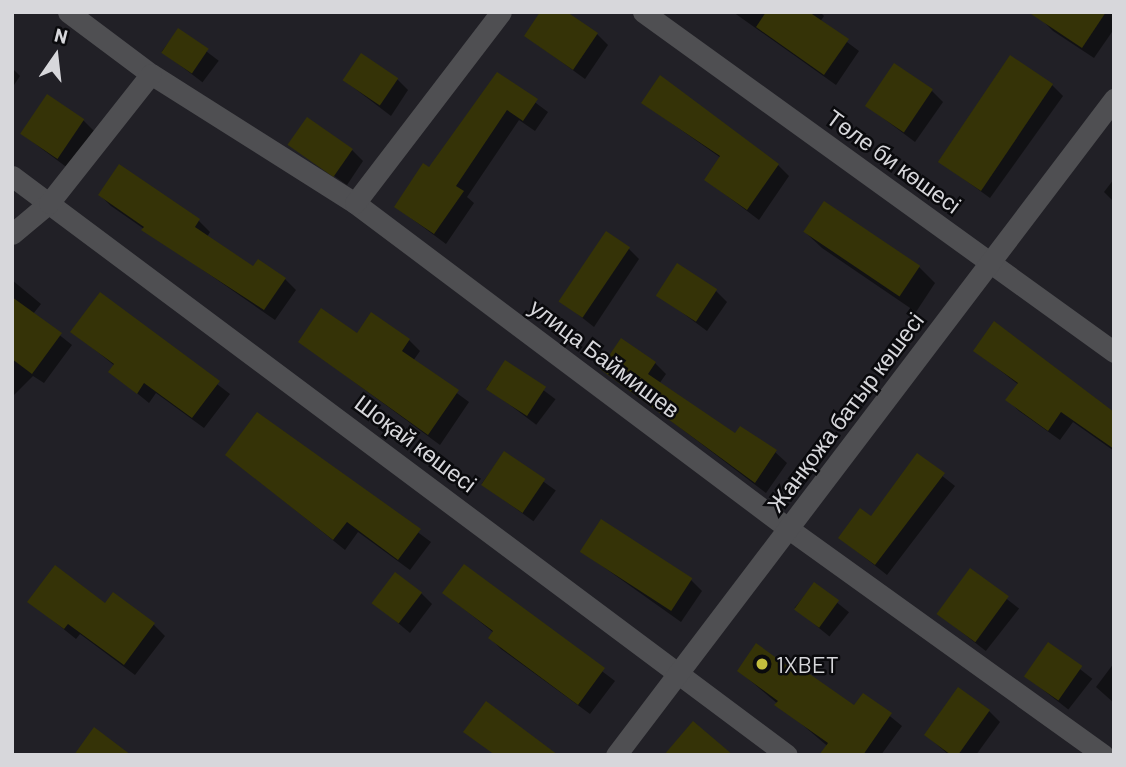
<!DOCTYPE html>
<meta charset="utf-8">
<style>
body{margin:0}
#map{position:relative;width:1126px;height:767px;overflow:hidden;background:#212026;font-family:Barlow,sans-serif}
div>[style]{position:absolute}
.shadow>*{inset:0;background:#0007;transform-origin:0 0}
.building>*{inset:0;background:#353307;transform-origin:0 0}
.minor>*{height:21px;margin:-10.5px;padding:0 10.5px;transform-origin:10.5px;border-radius:10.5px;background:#4f4f52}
.dots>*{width:19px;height:19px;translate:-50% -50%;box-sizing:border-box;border:4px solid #0a0a0d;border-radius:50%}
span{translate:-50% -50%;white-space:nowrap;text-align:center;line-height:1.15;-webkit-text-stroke:5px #0a0a0d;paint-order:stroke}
.street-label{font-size:23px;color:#d7d7db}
.poi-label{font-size:23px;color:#d7d7db}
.left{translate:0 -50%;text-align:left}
.frame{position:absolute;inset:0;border:14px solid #d7d7db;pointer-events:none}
.north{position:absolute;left:21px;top:21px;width:70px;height:70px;-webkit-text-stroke:5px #0a0a0d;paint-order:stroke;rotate:14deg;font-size:19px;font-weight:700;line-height:28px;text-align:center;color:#d7d7db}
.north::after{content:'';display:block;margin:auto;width:24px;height:32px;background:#d7d7db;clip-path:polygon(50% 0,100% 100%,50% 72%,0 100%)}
</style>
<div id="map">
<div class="shadow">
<div style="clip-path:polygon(733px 12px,820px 12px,824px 16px,820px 22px,859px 51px,836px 85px)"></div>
<div style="clip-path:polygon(1047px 12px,1114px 12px,1114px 29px,1094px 58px,1053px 31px,1042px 20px)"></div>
<div style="left:178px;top:30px;width:51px;height:27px;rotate:37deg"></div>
<div style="clip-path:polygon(597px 34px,608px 45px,585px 79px,526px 36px)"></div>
<div style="clip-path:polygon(12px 68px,20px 76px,12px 88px)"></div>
<div style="clip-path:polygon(497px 74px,548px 112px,535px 131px,519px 120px,467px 197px,474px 203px,446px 244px,396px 207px,430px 170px)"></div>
<div style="clip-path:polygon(397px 79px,408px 90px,391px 116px,345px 81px)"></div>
<div style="clip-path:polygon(1052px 85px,1063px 96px,990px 198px,939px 161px)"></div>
<div style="clip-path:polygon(932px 91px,943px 102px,915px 142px,867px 106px)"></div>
<div style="clip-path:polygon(643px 103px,778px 165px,789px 176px,759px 220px,706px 180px,721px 158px)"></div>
<div style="clip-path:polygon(83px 120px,94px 131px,69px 169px,22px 134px)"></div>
<div style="clip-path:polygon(290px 145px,352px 150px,363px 161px,347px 185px)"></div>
<div style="clip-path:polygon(119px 167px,199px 221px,210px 232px,207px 237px,254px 268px,285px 279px,296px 290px,275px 320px,111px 206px,100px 195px)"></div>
<div style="clip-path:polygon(1114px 179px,1114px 202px,1104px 192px)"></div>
<div style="clip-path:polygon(805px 232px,919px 267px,935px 283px,916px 312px,822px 248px)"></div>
<div style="clip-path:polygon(628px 248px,639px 259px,594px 327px,561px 301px)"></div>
<div style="clip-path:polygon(12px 280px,41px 304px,33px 314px,72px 345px,44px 383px,33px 376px,12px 397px)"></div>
<div style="clip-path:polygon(716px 291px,727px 302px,707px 331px,657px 294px)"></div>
<div style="clip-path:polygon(101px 295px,230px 394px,204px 428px,156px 393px,149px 403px,111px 372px,115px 366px,73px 332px)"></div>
<div style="clip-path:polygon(357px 335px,409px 340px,420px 351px,413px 361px,469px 402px,440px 445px,300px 342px)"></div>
<div style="clip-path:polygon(975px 351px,1114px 413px,1114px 451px,1073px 422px,1060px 440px,1019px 411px,1008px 400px,1019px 385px)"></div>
<div style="left:506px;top:362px;width:62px;height:32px;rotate:37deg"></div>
<div style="clip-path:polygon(655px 363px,666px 374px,659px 384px,736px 436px,775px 452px,787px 463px,766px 493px,603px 369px)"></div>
<div style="clip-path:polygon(258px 414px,431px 542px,410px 570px,358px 532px,345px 550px,227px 455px)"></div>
<div style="left:504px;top:453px;width:64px;height:38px;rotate:36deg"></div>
<div style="clip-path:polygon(917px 456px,955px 486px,887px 575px,840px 538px,872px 519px)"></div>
<div style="clip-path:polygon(581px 551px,691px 580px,702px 591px,681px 622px)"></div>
<div style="clip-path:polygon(464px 567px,615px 681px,590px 714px,501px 649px,490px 638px,494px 633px,444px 593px)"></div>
<div style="left:971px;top:571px;width:61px;height:54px;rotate:38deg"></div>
<div style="left:814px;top:584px;width:45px;height:31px;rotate:39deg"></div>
<div style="clip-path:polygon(421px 593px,432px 604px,410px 633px,374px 603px)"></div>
<div style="clip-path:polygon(30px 602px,106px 605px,154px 625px,165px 636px,135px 675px,80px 634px,76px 639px)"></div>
<div style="left:1049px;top:645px;width:55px;height:39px;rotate:38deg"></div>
<div style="clip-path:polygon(1114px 663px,1114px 703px,1096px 687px)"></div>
<div style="clip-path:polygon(739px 671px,798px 675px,855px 708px,864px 695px,902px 726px,881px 755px,838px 755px)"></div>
<div style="clip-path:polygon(989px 711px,1000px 722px,976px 755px,949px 755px,926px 735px)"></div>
</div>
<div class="building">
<div style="clip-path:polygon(540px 12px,567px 12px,598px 33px,573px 70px,524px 36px)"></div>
<div style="clip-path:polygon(766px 12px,809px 12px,849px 39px,824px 75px,756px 27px)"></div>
<div style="clip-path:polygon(1028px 12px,1106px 12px,1082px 48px)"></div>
<div style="left:178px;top:28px;width:37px;height:30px;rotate:34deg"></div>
<div style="left:361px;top:53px;width:45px;height:33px;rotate:34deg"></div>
<div style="left:1010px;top:55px;width:52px;height:129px;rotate:34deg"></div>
<div style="left:894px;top:63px;width:47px;height:52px;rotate:34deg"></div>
<div style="clip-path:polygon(497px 72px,538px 99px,523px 121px,507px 110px,456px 186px,464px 191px,434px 234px,394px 207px,423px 163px,429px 167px)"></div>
<div style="clip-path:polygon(660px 75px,779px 164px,747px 210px,704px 180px,720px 156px,641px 103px)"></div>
<div style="left:47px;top:94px;width:45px;height:48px;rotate:34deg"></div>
<div style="left:307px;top:117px;width:56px;height:34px;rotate:35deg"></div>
<div style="clip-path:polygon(119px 164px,200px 219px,195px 227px,253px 266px,258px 259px,286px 278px,264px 310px,141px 230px,144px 227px,98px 195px)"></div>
<div style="left:824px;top:201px;width:116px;height:37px;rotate:34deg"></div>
<div style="left:606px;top:231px;width:29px;height:85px;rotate:34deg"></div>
<div style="left:677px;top:263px;width:48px;height:39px;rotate:33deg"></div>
<div style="clip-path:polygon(100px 292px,220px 381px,192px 418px,144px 383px,137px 394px,108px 372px,114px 364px,70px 332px)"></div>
<div style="clip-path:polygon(12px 297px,62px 333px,32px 374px,12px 359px)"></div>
<div style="clip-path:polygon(321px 308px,357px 333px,371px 312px,410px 339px,402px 351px,459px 390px,428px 435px,298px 342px)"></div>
<div style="clip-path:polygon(994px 321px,1114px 412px,1114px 449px,1061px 412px,1048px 431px,1005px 400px,1018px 383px,973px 351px)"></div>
<div style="clip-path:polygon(621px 338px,656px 362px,648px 374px,735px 433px,740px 426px,777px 450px,755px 483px,600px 369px)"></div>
<div style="left:505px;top:360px;width:49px;height:35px;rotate:33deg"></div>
<div style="clip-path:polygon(257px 412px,421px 529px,398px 560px,347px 522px,333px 540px,225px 455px)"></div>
<div style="left:504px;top:451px;width:50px;height:41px;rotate:34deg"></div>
<div style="clip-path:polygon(917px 453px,945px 473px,875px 565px,838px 538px,860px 508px,871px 516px)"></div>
<div style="left:601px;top:519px;width:109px;height:39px;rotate:33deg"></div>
<div style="clip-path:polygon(464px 564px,605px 668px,578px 705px,488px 638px,493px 631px,442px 593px)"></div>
<div style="clip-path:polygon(55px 565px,105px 603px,113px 592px,155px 623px,124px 665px,68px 624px,64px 629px,27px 602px)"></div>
<div style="left:970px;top:568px;width:48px;height:57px;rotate:36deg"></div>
<div style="left:395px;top:572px;width:34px;height:39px;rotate:37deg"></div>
<div style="left:814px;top:582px;width:31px;height:34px;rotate:36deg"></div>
<div style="left:1048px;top:642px;width:42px;height:42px;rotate:35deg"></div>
<div style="clip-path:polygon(756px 643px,797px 673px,801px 668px,854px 705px,863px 693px,892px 713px,863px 755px,819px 755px,828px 743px,774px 705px,778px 701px,737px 671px)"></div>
<div style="clip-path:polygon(958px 687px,990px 710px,958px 755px,951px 755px,924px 735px)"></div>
<div style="clip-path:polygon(486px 701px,558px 755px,495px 755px,463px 732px)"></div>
<div style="clip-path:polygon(693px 721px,733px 755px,664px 755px)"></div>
<div style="clip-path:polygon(94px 727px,131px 755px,74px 755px)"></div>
</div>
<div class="minor">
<div style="left:68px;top:12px;width:104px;rotate:36.8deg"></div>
<div style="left:151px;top:74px;width:241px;rotate:32.3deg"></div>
<div style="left:355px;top:203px;width:543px;rotate:36.91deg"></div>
<div style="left:789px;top:529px;width:387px;rotate:35.7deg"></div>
<div style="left:643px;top:12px;width:581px;rotate:35.82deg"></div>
<div style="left:12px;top:176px;width:967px;rotate:36.76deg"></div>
<div style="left:355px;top:203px;width:240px;rotate:-52.6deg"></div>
<div style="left:12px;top:234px;width:48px;rotate:-40deg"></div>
<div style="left:49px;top:203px;width:164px;rotate:-51.7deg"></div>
<div style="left:616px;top:755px;width:824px;rotate:-52.8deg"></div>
</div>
<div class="dots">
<div style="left:762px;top:664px;background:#c3bd3e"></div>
</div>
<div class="street-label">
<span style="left:894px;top:161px;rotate:36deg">Төле би көшесі</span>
<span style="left:605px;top:358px;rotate:37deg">улица Баймишев</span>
<span style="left:845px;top:412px;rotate:-53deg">Жанқожа батыр көшесі</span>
<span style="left:416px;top:443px;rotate:37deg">Шоқай көшесі</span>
</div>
<div class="poi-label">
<span class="left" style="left:776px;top:664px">1XBET</span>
</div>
<div class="frame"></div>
<div class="north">N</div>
</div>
